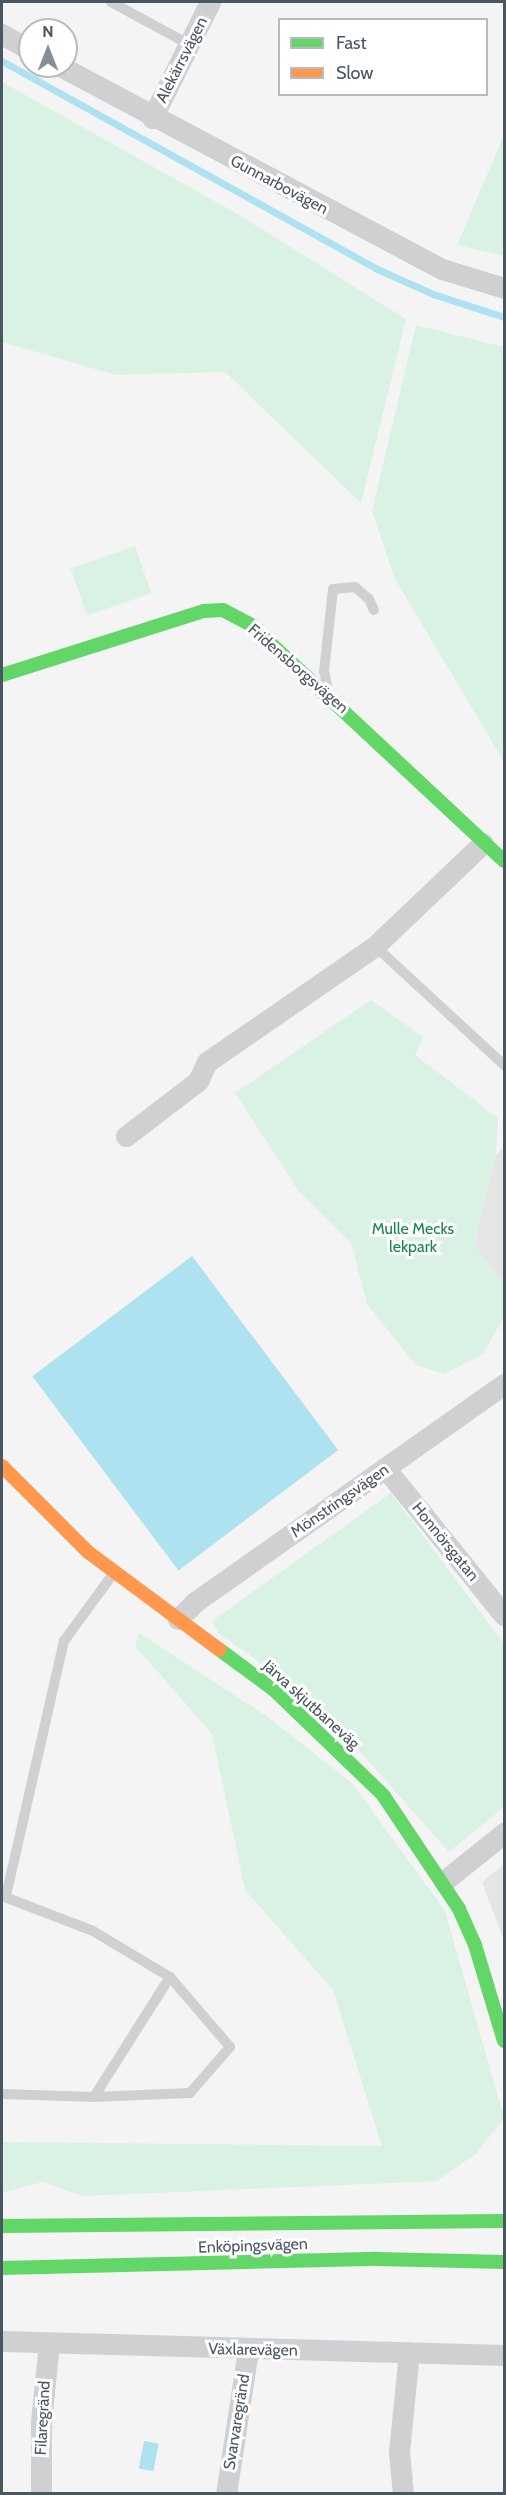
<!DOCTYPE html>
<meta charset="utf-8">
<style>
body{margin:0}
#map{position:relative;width:506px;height:2495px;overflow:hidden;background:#f4f4f4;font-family:Cabin,sans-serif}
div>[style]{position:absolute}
.education>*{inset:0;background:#e6e5e6}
.green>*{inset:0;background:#d9f2e3;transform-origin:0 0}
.water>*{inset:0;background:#aee2f0;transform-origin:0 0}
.stream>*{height:7px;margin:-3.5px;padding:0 3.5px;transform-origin:3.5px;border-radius:3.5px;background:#aee2f0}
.lane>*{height:10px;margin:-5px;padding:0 5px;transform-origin:5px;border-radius:5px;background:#ced0d2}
.street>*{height:21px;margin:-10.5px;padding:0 10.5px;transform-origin:10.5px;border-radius:10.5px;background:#ced0d2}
.fast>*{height:14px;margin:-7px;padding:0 7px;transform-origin:7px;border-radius:7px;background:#63d668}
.slow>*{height:14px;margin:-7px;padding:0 7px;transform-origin:7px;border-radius:7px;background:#ff974d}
span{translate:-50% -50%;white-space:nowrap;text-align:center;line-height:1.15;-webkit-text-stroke:6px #fff;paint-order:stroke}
.street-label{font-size:16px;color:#4a5661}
.park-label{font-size:16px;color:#17864f}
.frame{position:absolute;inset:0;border:3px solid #4a5661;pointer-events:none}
.legend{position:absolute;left:278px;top:18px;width:210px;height:78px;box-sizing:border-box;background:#fff;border:2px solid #b7bbc0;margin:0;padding:8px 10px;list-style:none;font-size:18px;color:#4a5661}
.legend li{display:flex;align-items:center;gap:12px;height:30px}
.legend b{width:30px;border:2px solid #b7bbc0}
.north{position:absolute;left:18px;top:18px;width:60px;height:60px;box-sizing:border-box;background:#fff;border:2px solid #b7bbc0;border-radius:50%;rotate:0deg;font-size:16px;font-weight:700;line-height:24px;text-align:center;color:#4a5661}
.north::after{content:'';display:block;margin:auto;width:21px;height:27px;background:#868d94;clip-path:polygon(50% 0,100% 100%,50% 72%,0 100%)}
</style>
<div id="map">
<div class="education">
<div style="clip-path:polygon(504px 1147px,504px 1284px,474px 1245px,496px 1155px)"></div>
<div style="clip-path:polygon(504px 1864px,504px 1941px,482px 1882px)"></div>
</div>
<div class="green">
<div style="clip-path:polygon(2px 82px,239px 215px,406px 319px,361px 503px,225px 372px,116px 375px,2px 342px)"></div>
<div style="clip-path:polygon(504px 135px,504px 256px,457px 245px)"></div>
<div style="clip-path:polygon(416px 325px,504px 347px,504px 762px,394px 577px,372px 511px)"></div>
<div style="left:135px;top:546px;width:50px;height:68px;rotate:71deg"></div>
<div style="clip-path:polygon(371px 1000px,423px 1037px,415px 1055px,498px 1118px,496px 1155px,474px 1244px,504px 1284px,504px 1317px,483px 1354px,444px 1374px,416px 1365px,367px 1304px,351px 1243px,298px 1190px,235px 1093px)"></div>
<div style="clip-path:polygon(391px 1493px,504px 1644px,504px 1807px,449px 1852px,349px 1739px,249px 1654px,219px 1634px,212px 1621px)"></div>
<div style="clip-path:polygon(139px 1633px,268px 1717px,352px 1783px,445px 1911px,504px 2118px,476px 2154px,437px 2181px,83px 2196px,43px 2182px,2px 2193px,2px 2142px,382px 2146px,333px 1990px,245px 1890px,212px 1734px,135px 1646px)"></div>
</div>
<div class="water">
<div style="left:192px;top:1256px;width:243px;height:200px;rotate:53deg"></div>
<div style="left:144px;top:2441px;width:15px;height:28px;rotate:11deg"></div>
</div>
<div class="stream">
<div style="left:2px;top:61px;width:427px;rotate:29deg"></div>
<div style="left:375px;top:268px;width:64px;rotate:24.1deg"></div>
<div style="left:433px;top:294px;width:75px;rotate:17.9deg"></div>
</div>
<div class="lane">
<div style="left:111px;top:2px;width:80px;rotate:28.5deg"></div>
<div style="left:327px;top:686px;width:15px;rotate:-101deg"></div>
<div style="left:324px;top:671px;width:82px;rotate:-83.7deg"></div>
<div style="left:333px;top:589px;width:22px;rotate:-5deg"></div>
<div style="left:355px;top:587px;width:18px;rotate:41deg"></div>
<div style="left:369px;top:599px;width:12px;rotate:66deg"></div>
<div style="left:375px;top:946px;width:176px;rotate:42.7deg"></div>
<div style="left:2px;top:1896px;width:97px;rotate:21deg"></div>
<div style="left:93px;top:1931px;width:90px;rotate:30.9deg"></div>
<div style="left:170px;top:1977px;width:92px;rotate:49.4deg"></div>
<div style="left:230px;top:2047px;width:61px;rotate:131deg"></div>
<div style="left:190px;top:2093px;width:96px;rotate:177.6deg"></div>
<div style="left:94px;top:2097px;width:92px;rotate:-178.1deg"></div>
<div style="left:6px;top:1896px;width:262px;rotate:-77.2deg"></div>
<div style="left:64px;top:1641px;width:83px;rotate:-53.8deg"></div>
<div style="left:94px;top:2097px;width:142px;rotate:-57.7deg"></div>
</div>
<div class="street">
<div style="left:2px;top:34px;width:32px;rotate:30deg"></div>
<div style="left:60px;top:66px;width:433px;rotate:28deg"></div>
<div style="left:442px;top:269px;width:65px;rotate:17deg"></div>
<div style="left:152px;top:118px;width:130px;rotate:-63.4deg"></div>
<div style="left:126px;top:1136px;width:91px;rotate:-37.4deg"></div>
<div style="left:198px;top:1081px;width:21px;rotate:-65deg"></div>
<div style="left:207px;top:1062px;width:204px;rotate:-34.6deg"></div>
<div style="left:375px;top:946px;width:149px;rotate:-43.6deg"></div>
<div style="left:386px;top:1469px;width:188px;rotate:51.1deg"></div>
<div style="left:178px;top:1619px;width:24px;rotate:-45deg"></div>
<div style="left:195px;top:1602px;width:378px;rotate:-35.2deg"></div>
<div style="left:444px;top:1881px;width:77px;rotate:-38.7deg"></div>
<div style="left:2px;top:2341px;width:502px;rotate:1.6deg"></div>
<div style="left:41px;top:2494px;width:73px;rotate:-90deg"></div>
<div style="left:41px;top:2421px;width:78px;rotate:-84.1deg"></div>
<div style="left:226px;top:2494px;width:146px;rotate:-81.3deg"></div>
<div style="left:403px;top:2494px;width:42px;rotate:-95.4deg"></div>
<div style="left:399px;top:2452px;width:100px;rotate:-84.3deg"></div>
</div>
<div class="fast">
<div style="left:2px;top:675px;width:212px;rotate:-17.6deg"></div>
<div style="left:204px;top:611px;width:19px;rotate:-3deg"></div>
<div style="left:223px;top:610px;width:32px;rotate:28deg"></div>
<div style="left:251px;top:625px;width:346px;rotate:43deg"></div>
<div style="left:220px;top:1650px;width:67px;rotate:36.5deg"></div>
<div style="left:274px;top:1690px;width:151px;rotate:43.9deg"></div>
<div style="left:383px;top:1795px;width:137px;rotate:56.3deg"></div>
<div style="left:459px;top:1909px;width:39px;rotate:66deg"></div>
<div style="left:475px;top:1945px;width:100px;rotate:73.2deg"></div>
<div style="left:2px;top:2226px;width:502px;rotate:-0.57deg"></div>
<div style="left:2px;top:2268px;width:376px;rotate:-1.4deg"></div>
<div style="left:378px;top:2259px;width:126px;rotate:1.4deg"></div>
</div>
<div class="slow">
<div style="left:2px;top:1466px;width:122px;rotate:45deg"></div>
<div style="left:88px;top:1552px;width:164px;rotate:36.6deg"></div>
</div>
<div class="street-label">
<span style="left:182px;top:60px;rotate:-63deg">Alekärrsvägen</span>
<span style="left:279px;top:185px;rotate:28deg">Gunnarbovägen</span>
<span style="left:298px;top:669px;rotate:41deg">Fridensborgsvägen</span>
<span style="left:340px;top:1501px;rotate:-35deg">Mönstringsvägen</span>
<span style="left:445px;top:1542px;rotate:51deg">Honnörsgatan</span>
<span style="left:311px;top:1705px;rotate:42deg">Järva skjutbaneväg</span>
<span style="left:253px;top:2246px;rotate:-2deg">Enköpingsvägen</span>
<span style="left:253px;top:2350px;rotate:1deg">Växlarevägen</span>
<span style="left:43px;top:2418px;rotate:-87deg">Filaregränd</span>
<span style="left:237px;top:2422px;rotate:-81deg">Svarvaregränd</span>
</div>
<div class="park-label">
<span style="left:413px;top:1238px">Mulle Mecks<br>lekpark</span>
</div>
<div class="frame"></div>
<ul class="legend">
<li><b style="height:8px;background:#63d668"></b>Fast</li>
<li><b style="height:8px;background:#ff974d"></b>Slow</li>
</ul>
<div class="north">N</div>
</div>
